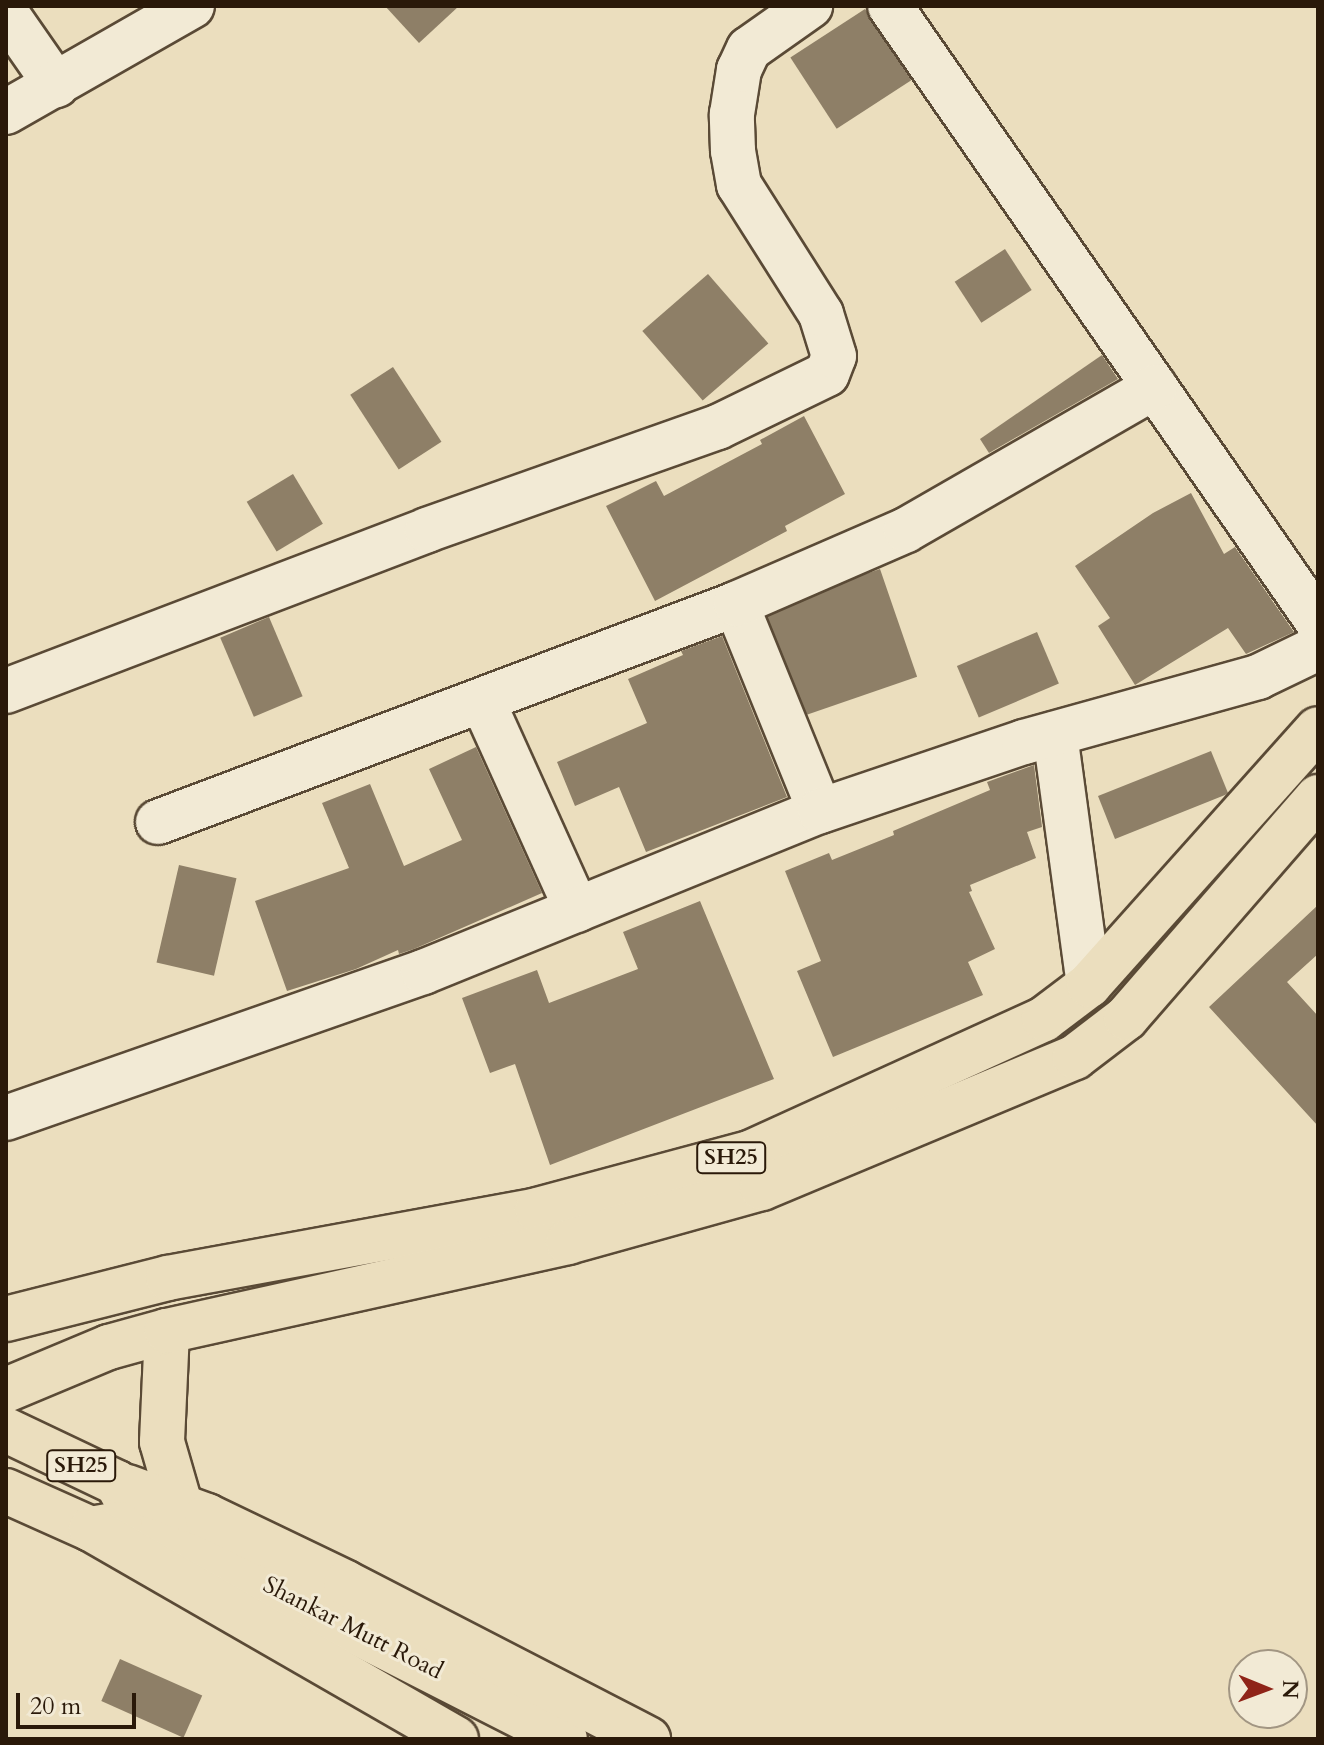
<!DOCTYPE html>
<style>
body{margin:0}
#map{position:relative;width:1324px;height:1745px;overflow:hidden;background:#ebdebe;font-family:Cardo,serif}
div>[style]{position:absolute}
.building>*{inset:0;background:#8e7f67;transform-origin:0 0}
.roads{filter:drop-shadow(2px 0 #5a4a36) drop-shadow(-2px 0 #5a4a36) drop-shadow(0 2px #5a4a36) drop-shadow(0 -2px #5a4a36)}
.minor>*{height:44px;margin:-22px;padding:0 22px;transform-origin:22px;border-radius:22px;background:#f2ead5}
.major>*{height:44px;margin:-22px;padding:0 22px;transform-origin:22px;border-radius:22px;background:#ebdebe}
span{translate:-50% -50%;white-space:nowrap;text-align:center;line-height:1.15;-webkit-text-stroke:6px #f2ead5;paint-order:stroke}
.shield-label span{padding:2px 6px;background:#f2ead5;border:2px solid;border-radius:6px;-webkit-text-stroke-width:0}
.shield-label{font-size:22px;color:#2a1909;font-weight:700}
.street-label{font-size:24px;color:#2a1909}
.frame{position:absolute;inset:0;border:8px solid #2a1909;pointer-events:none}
.north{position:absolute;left:1228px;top:1649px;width:80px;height:80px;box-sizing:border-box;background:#f2ead5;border:2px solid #a29683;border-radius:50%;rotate:91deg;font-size:22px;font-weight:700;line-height:32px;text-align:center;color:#2a1909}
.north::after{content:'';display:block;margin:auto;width:28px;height:36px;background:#8f2418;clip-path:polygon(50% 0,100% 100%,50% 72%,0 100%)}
.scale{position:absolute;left:16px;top:1693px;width:120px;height:36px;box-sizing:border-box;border:4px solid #2a1909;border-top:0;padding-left:10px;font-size:24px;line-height:28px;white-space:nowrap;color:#2a1909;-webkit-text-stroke:6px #f2ead5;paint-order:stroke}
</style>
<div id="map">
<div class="building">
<div style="clip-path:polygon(385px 6px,459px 6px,419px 43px)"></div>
<div style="left:865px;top:9px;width:85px;height:89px;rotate:57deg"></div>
<div style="left:1005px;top:249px;width:49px;height:60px;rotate:57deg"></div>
<div style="left:708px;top:274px;width:92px;height:87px;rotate:49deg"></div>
<div style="clip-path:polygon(1102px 355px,1118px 379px,989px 453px,980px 439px)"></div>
<div style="left:393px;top:367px;width:89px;height:51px;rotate:57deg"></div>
<div style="clip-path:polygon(804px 416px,845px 494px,785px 526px,787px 531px,655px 601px,606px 506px,656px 481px,664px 496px,762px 444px,760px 440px)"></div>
<div style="left:293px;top:474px;width:58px;height:54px;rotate:59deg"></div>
<div style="clip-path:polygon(1191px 493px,1224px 554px,1235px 547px,1294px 632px,1246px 654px,1228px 628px,1135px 685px,1098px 626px,1110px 618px,1075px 566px,1153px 513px)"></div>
<div style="left:880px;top:569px;width:114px;height:122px;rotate:71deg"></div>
<div style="left:269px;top:617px;width:86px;height:53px;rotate:67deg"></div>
<div style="left:1037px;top:632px;width:56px;height:87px;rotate:67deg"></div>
<div style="clip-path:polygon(722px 636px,787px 797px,646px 852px,619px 787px,575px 806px,557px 762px,647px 723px,628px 679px,683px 655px,681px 651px)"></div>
<div style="clip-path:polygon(476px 747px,542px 893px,414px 949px,399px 954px,398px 950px,356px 969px,287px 991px,255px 901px,349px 868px,322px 803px,370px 784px,404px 866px,462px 840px,429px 769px)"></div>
<div style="clip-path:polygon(1211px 751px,1228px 793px,1225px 795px,1115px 839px,1098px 796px)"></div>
<div style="clip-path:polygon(1034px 765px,1042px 827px,1027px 832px,1036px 858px,970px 885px,972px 891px,969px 892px,995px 949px,968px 962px,983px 995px,833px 1057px,797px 971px,821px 961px,785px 871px,829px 853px,832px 860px,894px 835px,893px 831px,990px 790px,987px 782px)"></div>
<div style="left:179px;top:865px;width:59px;height:100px;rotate:13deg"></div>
<div style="clip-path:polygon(700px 901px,774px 1079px,550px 1165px,515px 1064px,490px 1073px,462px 998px,537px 970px,549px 1003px,638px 969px,623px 932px)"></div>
<div style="clip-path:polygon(1318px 905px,1318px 954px,1287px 982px,1318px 1016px,1318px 1126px,1209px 1007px)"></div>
<div style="left:120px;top:1659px;width:90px;height:46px;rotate:24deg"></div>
</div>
<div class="roads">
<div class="minor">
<div style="left:890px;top:6px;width:750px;rotate:55.21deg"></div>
<div style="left:6px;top:13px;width:88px;rotate:55.2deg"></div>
<div style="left:6px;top:112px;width:214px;rotate:-29.7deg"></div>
<div style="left:736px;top:604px;width:223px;rotate:67.9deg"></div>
<div style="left:6px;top:691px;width:451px;rotate:-20.9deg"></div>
<div style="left:427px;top:530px;width:309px;rotate:-19.5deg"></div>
<div style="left:718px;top:427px;width:121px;rotate:-25.9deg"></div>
<div style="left:827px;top:374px;width:19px;rotate:-69deg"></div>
<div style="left:834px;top:356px;width:44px;rotate:-107.2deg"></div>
<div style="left:821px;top:314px;width:153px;rotate:-122.4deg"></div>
<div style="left:739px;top:185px;width:35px;rotate:-100deg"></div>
<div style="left:733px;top:151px;width:37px;rotate:-92deg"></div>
<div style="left:732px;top:114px;width:45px;rotate:-81deg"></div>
<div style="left:739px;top:70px;width:23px;rotate:-65deg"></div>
<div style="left:749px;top:49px;width:75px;rotate:-35.2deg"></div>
<div style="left:483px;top:702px;width:228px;rotate:65.7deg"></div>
<div style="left:1055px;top:734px;width:253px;rotate:82.3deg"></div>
<div style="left:158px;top:822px;width:618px;rotate:-20.66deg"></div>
<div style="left:736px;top:604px;width:185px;rotate:-23.5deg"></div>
<div style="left:906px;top:530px;width:287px;rotate:-29.9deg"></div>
<div style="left:6px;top:1118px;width:442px;rotate:-19.3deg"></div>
<div style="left:423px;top:972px;width:428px;rotate:-22.1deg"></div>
<div style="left:820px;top:811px;width:215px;rotate:-18.7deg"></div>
<div style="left:1024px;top:742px;width:243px;rotate:-15.5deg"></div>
<div style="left:1258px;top:677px;width:67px;rotate:-25.8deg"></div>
</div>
<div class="major">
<div style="left:6px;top:1319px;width:167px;rotate:-14.2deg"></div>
<div style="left:168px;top:1278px;width:375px;rotate:-10.4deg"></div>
<div style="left:537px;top:1210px;width:220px;rotate:-15deg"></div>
<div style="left:750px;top:1153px;width:323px;rotate:-24.5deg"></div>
<div style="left:1044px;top:1019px;width:56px;rotate:-37.1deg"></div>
<div style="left:1089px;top:985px;width:343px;rotate:-48.2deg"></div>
<div style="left:167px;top:1331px;width:111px;rotate:92.6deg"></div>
<div style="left:162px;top:1442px;width:69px;rotate:73.9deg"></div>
<div style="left:6px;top:1390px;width:112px;rotate:-22.7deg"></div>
<div style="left:109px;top:1347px;width:60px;rotate:-15.4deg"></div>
<div style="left:167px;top:1331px;width:411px;rotate:-12.5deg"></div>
<div style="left:568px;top:1242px;width:201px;rotate:-15.6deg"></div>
<div style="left:762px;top:1188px;width:339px;rotate:-22.7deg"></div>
<div style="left:1075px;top:1057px;width:64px;rotate:-37.4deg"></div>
<div style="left:1126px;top:1018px;width:293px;rotate:-49deg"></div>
<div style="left:6px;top:1430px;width:123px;rotate:25.5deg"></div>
<div style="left:117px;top:1483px;width:43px;rotate:61.1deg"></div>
<div style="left:138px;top:1521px;width:479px;rotate:27deg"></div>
<div style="left:127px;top:1487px;width:85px;rotate:19.9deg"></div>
<div style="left:207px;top:1516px;width:154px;rotate:25.7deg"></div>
<div style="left:346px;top:1583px;width:340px;rotate:27.3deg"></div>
<div style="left:6px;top:1491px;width:93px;rotate:24.1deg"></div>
<div style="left:91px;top:1529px;width:29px;rotate:-10deg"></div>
<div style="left:91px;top:1529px;width:421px;rotate:29.9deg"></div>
</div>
</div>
<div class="shield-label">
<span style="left:731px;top:1158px">SH25</span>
<span style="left:81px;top:1466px">SH25</span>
</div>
<div class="street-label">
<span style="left:353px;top:1628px;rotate:27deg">Shankar Mutt Road</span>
</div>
<div class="frame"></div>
<div class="north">N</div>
<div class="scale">20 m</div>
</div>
